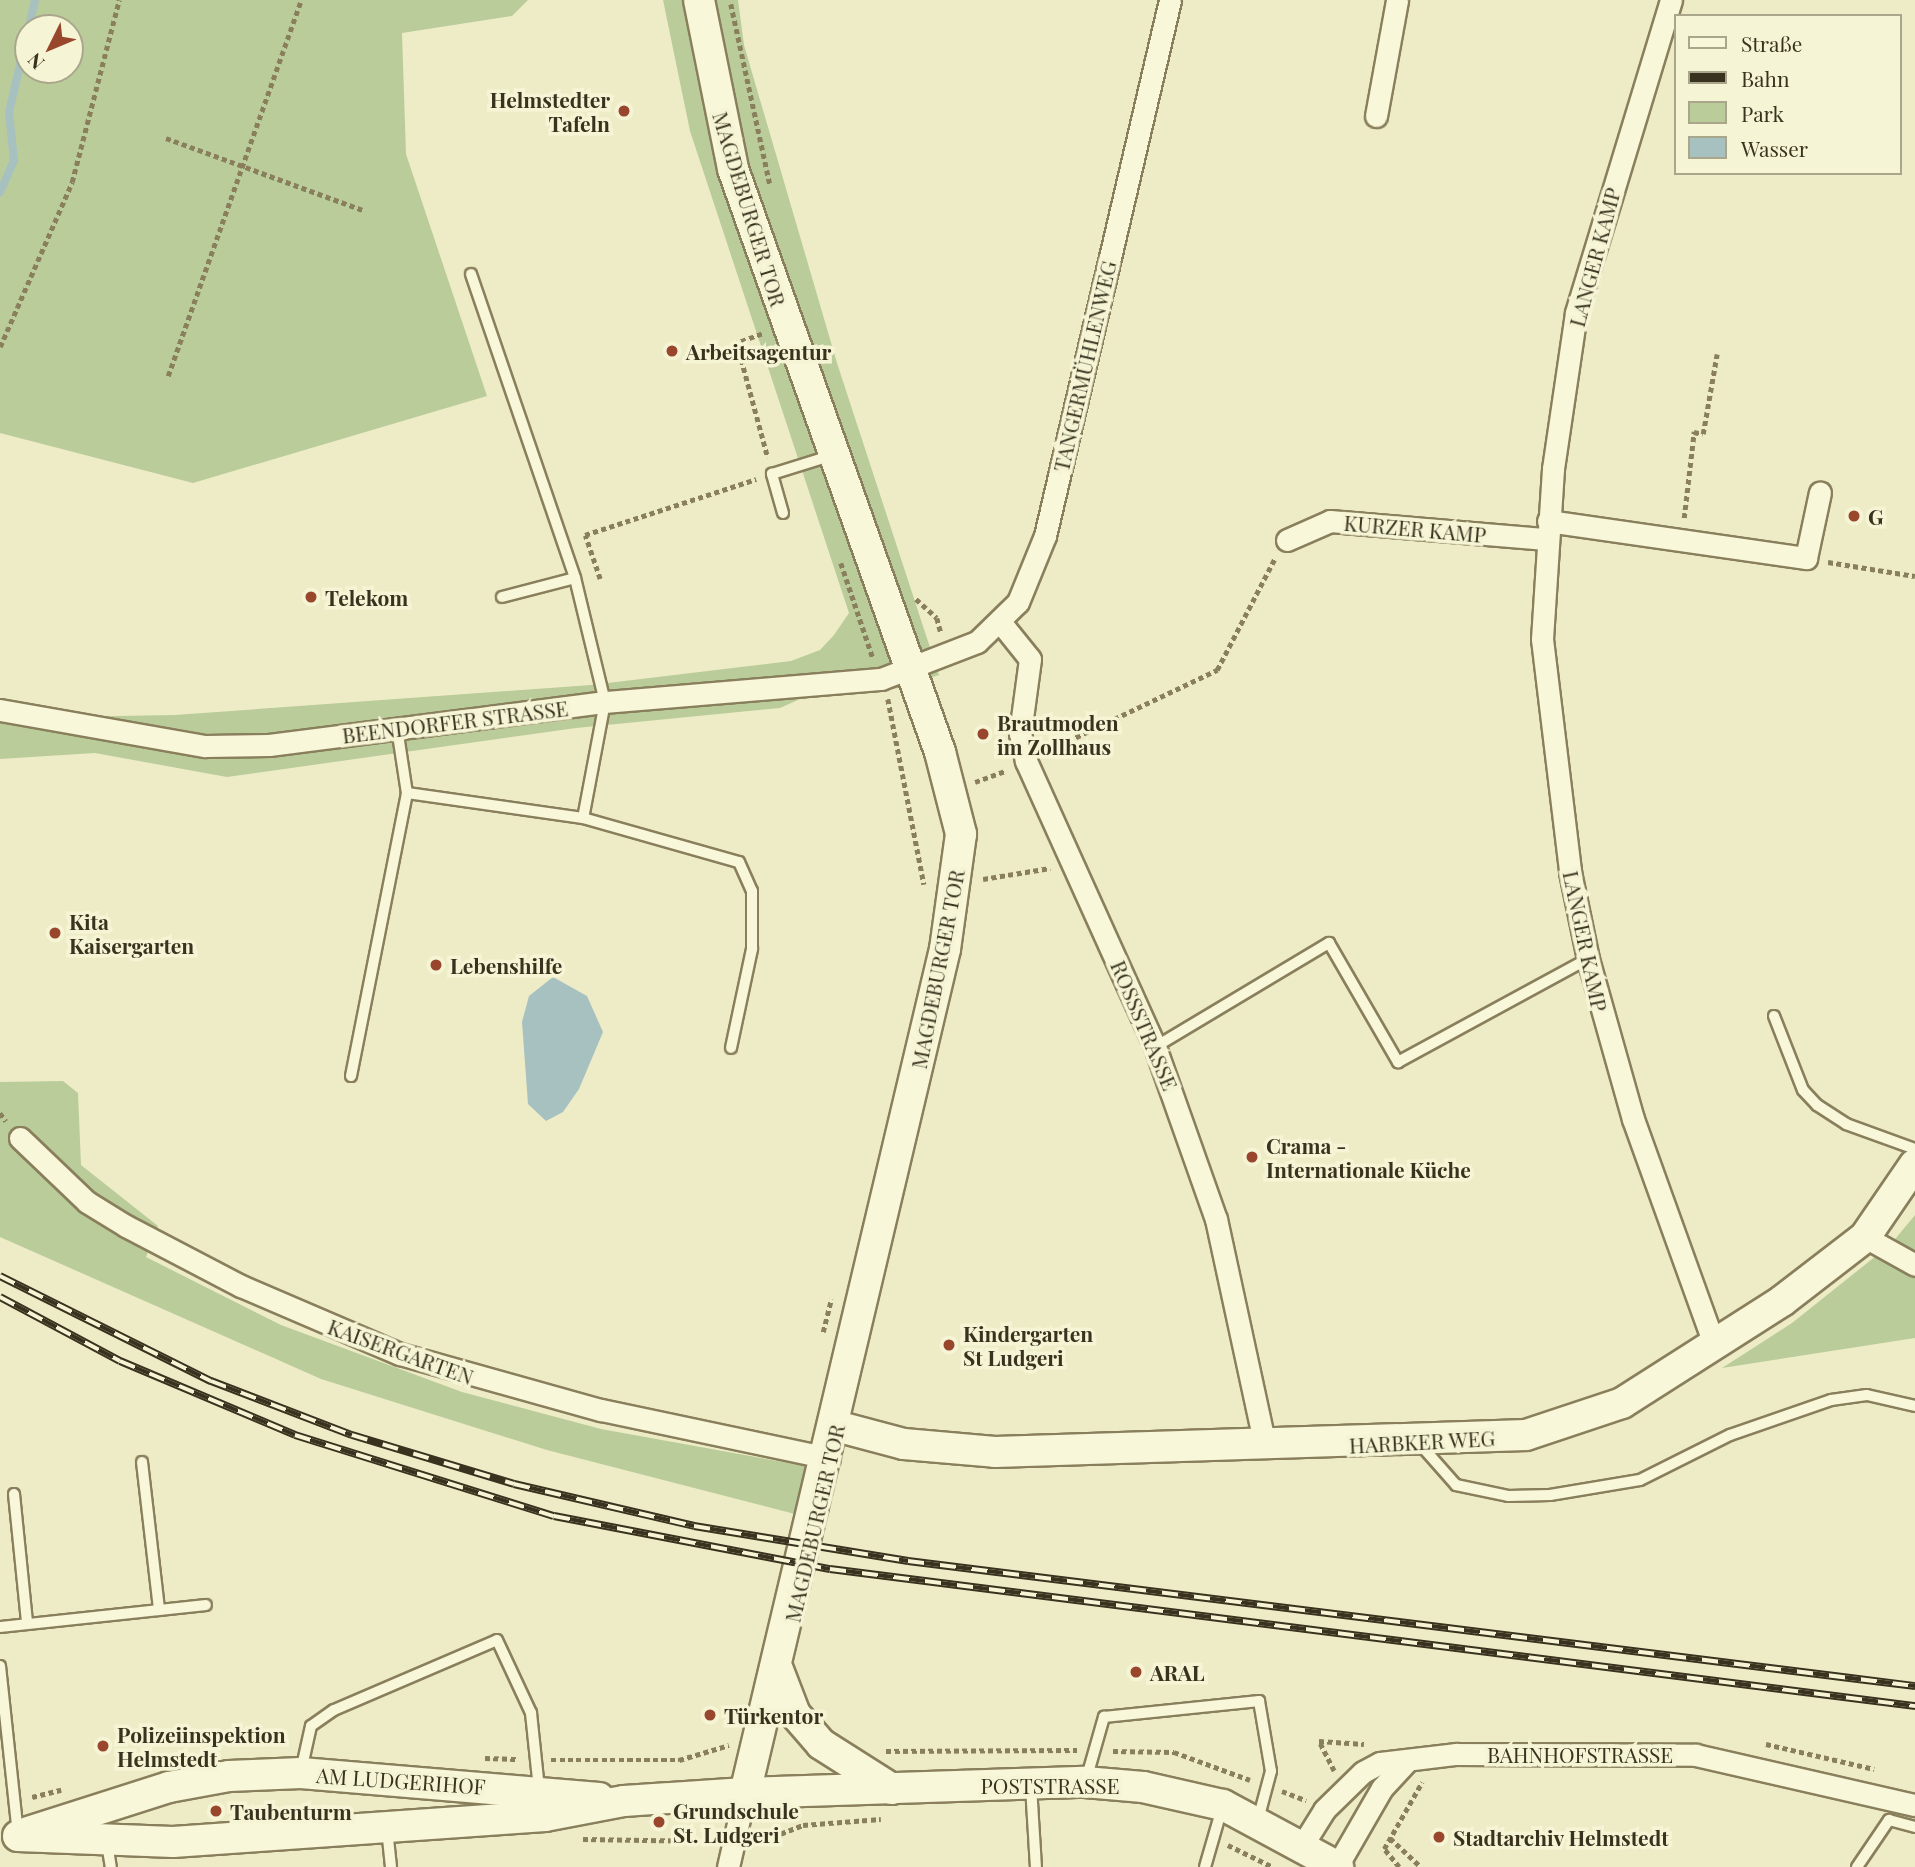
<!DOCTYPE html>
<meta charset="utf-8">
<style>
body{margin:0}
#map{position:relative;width:1915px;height:1867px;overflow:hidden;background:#eeecc6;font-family:"Playfair Display",serif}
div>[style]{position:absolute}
.green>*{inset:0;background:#bacc9a}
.water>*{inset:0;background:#a7c1c0}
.stream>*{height:8px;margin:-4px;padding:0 4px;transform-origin:4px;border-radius:4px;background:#a7c1c0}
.path>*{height:4.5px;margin-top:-2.25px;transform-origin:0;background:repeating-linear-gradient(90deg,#897f5c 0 5px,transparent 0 8.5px)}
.roads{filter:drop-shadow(2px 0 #897f5c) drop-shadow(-2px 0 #897f5c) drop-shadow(0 2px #897f5c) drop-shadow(0 -2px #897f5c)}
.service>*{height:10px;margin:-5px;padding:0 5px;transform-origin:5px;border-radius:5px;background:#f9f7d9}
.minor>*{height:21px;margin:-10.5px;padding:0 10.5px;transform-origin:10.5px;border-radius:10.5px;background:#f9f7d9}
.secondary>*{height:30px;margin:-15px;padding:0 15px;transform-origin:15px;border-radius:15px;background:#f9f7d9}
.rail>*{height:8px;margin-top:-4px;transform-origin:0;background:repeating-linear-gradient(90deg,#f5f4d5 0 16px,#39321f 0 32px);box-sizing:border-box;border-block:2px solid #39321f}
.dots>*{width:19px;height:19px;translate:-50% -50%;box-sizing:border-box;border:4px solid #f5f4d5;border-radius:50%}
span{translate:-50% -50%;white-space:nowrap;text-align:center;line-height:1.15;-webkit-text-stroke:7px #f5f4d5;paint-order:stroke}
.poi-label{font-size:21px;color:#39321f;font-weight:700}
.right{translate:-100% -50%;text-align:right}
.left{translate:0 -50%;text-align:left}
.street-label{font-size:21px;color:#39321f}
.legend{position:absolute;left:1674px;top:14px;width:228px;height:161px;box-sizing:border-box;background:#f5f4d5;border:2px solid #aaa68c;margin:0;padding:9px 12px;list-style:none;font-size:21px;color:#39321f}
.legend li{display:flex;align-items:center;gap:14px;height:35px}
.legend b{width:35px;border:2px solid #aaa68c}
.north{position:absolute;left:14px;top:14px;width:70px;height:70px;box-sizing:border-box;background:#f5f4d5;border:2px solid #aaa68c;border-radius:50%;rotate:227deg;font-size:19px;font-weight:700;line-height:28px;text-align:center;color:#39321f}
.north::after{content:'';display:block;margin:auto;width:24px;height:32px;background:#98462c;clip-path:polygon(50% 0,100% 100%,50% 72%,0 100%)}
</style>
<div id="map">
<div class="green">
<div style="clip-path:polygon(evenodd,0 0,528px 0,512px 16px,402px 33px,406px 154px,487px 396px,193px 483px,0 433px,0 0,28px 28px,70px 28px,70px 70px,28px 70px,28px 28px)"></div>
<div style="clip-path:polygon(663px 0,738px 0,744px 45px,837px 363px,939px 675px,899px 688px,800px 699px,780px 708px,576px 728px,227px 777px,95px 753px,0 759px,0 718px,175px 715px,591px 685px,791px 661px,820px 650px,834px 635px,849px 613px,690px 131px)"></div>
<div style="clip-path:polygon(63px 1081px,78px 1093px,81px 1165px,158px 1226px,146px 1257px,281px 1325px,462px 1392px,601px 1429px,805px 1466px,795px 1514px,547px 1450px,321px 1379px,0 1237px,0 1082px)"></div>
<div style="clip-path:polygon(1915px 1215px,1915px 1338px,1722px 1368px,1792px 1323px,1891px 1244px)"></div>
</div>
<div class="water">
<div style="clip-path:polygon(553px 977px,587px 996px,603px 1032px,579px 1089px,563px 1112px,546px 1121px,528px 1104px,522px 1022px,529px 996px)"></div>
</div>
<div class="stream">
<div style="left:0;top:192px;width:34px;rotate:-66deg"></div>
<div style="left:14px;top:161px;width:49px;rotate:-95.8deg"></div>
<div style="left:9px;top:112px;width:115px;rotate:-76.9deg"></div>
</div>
<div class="path">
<div style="left:731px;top:4px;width:184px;rotate:77.8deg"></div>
<div style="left:166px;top:138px;width:210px;rotate:20.1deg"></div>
<div style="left:762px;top:334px;width:27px;rotate:160deg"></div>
<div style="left:737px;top:343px;width:119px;rotate:74.9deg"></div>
<div style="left:0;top:347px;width:180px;rotate:-66.4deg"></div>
<div style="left:72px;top:182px;width:188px;rotate:-75.5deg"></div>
<div style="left:168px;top:376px;width:399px;rotate:-70.5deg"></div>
<div style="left:1684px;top:518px;width:87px;rotate:-83.4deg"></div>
<div style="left:1694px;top:432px;width:9px;rotate:13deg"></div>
<div style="left:1703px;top:434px;width:81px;rotate:-80.1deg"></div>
<div style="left:1828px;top:562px;width:88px;rotate:9.1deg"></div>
<div style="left:841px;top:563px;width:100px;rotate:71.4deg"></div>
<div style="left:600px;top:579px;width:46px;rotate:-108.8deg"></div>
<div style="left:585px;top:535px;width:180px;rotate:-18.1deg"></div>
<div style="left:916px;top:599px;width:28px;rotate:42deg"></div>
<div style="left:937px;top:618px;width:16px;rotate:75deg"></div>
<div style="left:888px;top:699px;width:189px;rotate:79deg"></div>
<div style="left:1045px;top:752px;width:191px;rotate:-25.5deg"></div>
<div style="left:1217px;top:670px;width:126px;rotate:-62.6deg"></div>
<div style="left:975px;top:782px;width:33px;rotate:-20deg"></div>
<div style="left:983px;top:879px;width:68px;rotate:-9.3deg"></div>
<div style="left:0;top:1113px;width:10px;rotate:53deg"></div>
<div style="left:823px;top:1332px;width:34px;rotate:-76deg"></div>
<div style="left:1766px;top:1744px;width:111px;rotate:13deg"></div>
<div style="left:886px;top:1751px;width:191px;rotate:-0.3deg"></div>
<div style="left:1113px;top:1751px;width:61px;rotate:0.9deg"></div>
<div style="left:1174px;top:1752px;width:81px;rotate:20.2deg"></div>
<div style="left:485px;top:1758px;width:33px;rotate:2deg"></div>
<div style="left:551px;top:1760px;width:128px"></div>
<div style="left:679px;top:1760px;width:52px;rotate:-16.7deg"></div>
<div style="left:1334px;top:1771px;width:34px;rotate:-117deg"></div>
<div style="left:1319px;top:1741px;width:45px;rotate:3.8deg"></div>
<div style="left:1282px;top:1791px;width:26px;rotate:21deg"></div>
<div style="left:32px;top:1797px;width:30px;rotate:-14deg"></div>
<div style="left:1390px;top:1838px;width:42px;rotate:43.1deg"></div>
<div style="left:583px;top:1839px;width:127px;rotate:0.9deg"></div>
<div style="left:757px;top:1843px;width:49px;rotate:-21.4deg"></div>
<div style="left:803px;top:1825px;width:78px;rotate:-4.4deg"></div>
<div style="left:1228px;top:1845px;width:50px;rotate:26.1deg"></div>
<div style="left:1399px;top:1867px;width:23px;rotate:-130deg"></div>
<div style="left:1384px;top:1849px;width:77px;rotate:-60.4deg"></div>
</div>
<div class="roads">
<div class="service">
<div style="left:471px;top:274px;width:321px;rotate:71.1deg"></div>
<div style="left:575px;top:578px;width:128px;rotate:76.4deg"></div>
<div style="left:605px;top:702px;width:118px;rotate:100.7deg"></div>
<div style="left:783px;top:513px;width:41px;rotate:-105.8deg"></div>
<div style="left:772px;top:474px;width:64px;rotate:-17.3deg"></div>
<div style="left:502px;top:597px;width:75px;rotate:-14.6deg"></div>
<div style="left:397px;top:728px;width:66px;rotate:81.3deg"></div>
<div style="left:1774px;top:1016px;width:79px;rotate:68.6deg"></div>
<div style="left:1803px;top:1090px;width:21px;rotate:47deg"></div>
<div style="left:1817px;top:1105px;width:35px;rotate:33deg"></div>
<div style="left:1846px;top:1124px;width:73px;rotate:19.9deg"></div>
<div style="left:1155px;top:1047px;width:203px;rotate:-30.9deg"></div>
<div style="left:1329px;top:943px;width:138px;rotate:59.9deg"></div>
<div style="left:1398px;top:1062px;width:216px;rotate:-28.5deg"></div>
<div style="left:351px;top:1076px;width:288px;rotate:-78.8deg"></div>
<div style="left:407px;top:793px;width:178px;rotate:8.1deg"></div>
<div style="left:583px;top:818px;width:162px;rotate:15.8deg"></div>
<div style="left:739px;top:862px;width:32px;rotate:66deg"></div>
<div style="left:752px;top:891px;width:58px;rotate:90deg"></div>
<div style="left:752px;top:949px;width:101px;rotate:102deg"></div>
<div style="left:1419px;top:1443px;width:56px;rotate:48.6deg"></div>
<div style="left:1456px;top:1485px;width:53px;rotate:11.9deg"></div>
<div style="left:1508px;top:1496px;width:42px;rotate:-1.4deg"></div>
<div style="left:1550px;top:1495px;width:91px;rotate:-9.5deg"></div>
<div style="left:1640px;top:1480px;width:101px;rotate:-26.6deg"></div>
<div style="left:1730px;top:1435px;width:107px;rotate:-19.1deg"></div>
<div style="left:1831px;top:1400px;width:36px;rotate:-8deg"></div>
<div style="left:1867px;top:1395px;width:49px;rotate:12.9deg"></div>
<div style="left:142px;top:1462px;width:149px;rotate:83.4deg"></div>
<div style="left:14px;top:1494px;width:130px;rotate:84.2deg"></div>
<div style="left:0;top:1627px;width:207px;rotate:-6.1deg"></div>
<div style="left:0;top:1666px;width:169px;rotate:83.9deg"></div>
<div style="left:301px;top:1771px;width:46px;rotate:-77.5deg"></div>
<div style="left:311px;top:1726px;width:28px;rotate:-35deg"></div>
<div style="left:334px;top:1710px;width:177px;rotate:-23.2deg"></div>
<div style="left:497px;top:1640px;width:81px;rotate:65deg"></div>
<div style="left:531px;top:1713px;width:76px;rotate:84deg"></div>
<div style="left:1086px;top:1780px;width:66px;rotate:-74.1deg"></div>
<div style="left:1104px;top:1717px;width:156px;rotate:-5.9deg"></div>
<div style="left:1259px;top:1701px;width:71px;rotate:80.3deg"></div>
<div style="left:1271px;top:1771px;width:51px;rotate:104.9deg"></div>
<div style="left:1031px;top:1786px;width:81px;rotate:86.5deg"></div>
<div style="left:387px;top:1829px;width:38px;rotate:84deg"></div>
<div style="left:107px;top:1843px;width:24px;rotate:81deg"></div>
<div style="left:1205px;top:1867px;width:61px;rotate:-73.9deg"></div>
<div style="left:1857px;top:1867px;width:57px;rotate:-55.8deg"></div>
<div style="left:1889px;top:1820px;width:27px;rotate:15deg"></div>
</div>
<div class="minor">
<div style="left:1671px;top:0;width:327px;rotate:106.9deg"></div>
<div style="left:1576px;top:313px;width:158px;rotate:98.4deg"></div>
<div style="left:1553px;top:469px;width:170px;rotate:93.7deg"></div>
<div style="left:1542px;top:639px;width:235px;rotate:83.1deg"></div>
<div style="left:1570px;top:872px;width:89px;rotate:78.3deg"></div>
<div style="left:1588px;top:959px;width:166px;rotate:74.3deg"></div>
<div style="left:1633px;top:1119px;width:239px;rotate:70.2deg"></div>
<div style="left:1376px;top:116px;width:118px;rotate:-79.7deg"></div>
<div style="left:1548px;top:521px;width:261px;rotate:8.2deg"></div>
<div style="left:1806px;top:558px;width:67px;rotate:-78deg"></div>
<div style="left:1287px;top:540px;width:47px;rotate:-23.8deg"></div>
<div style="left:1330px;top:521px;width:217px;rotate:4.8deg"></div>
<div style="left:1001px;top:623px;width:46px;rotate:51.1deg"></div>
<div style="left:1030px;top:659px;width:75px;rotate:97.7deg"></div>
<div style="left:1020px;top:733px;width:29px;rotate:78deg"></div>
<div style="left:1026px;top:761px;width:314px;rotate:65.7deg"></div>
<div style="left:1155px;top:1047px;width:182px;rotate:70.5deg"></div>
<div style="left:1216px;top:1219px;width:232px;rotate:77.8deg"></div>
<div style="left:0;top:710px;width:208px;rotate:10deg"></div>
<div style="left:205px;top:746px;width:64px;rotate:-0.9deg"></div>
<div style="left:269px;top:745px;width:339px;rotate:-7.3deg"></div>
<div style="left:605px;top:702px;width:277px;rotate:-4.8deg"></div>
<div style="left:881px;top:679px;width:103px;rotate:-21.1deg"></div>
<div style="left:977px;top:642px;width:57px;rotate:-44.3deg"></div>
<div style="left:1018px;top:602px;width:71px;rotate:-67.8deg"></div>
<div style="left:1045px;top:536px;width:550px;rotate:-76.87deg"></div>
<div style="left:20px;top:1138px;width:93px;rotate:43.7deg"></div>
<div style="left:87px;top:1202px;width:46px;rotate:31.6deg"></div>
<div style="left:126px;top:1226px;width:130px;rotate:27.6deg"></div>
<div style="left:241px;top:1286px;width:173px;rotate:23.2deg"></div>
<div style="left:400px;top:1354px;width:209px;rotate:15.6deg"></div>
<div style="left:601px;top:1410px;width:233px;rotate:11.9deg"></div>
<div style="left:1865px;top:1237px;width:57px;rotate:29.2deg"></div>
<div style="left:1303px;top:1844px;width:40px;rotate:-58deg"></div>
<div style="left:1324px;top:1810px;width:54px;rotate:-44.3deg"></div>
<div style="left:1363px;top:1772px;width:19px;rotate:-28deg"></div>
<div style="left:1380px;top:1763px;width:77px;rotate:-6.8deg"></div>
<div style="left:1456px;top:1754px;width:240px;rotate:0.2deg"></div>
<div style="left:1696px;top:1755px;width:225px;rotate:12.9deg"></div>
<div style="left:1337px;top:1866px;width:90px;rotate:-60deg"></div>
<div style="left:1382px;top:1788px;width:38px;rotate:-47deg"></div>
<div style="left:728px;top:1867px;width:76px;rotate:-77.1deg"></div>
</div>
<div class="secondary">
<div style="left:699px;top:0;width:172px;rotate:78.6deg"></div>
<div style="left:733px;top:169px;width:619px;rotate:70.45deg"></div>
<div style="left:940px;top:752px;width:85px;rotate:75.6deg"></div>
<div style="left:961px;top:834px;width:116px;rotate:97.9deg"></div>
<div style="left:945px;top:949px;width:867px;rotate:103.33deg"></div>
<div style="left:836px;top:1426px;width:70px;rotate:14.8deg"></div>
<div style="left:904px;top:1444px;width:91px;rotate:5deg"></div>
<div style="left:995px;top:1452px;width:531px;rotate:-1.83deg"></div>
<div style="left:1526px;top:1435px;width:101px;rotate:-18.4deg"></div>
<div style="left:1622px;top:1403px;width:190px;rotate:-32.5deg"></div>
<div style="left:1782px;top:1301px;width:105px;rotate:-37.6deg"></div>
<div style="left:1865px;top:1237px;width:88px;rotate:-55.6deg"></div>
<div style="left:778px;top:1670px;width:47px;rotate:68.9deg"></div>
<div style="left:795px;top:1714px;width:40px;rotate:49deg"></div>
<div style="left:821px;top:1744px;width:84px;rotate:32.4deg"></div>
<div style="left:28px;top:1832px;width:148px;rotate:-17.7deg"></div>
<div style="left:169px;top:1787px;width:61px;rotate:-10.4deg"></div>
<div style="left:229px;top:1776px;width:72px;rotate:-2.4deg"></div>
<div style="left:301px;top:1773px;width:299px;rotate:4.8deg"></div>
<div style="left:18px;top:1836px;width:155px;rotate:2.2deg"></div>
<div style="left:173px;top:1842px;width:373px;rotate:-4deg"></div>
<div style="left:545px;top:1816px;width:80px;rotate:-10.8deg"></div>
<div style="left:624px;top:1801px;width:121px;rotate:-3.8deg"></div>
<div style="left:745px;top:1793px;width:340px;rotate:-1.9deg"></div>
<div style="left:1085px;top:1782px;width:58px;rotate:4.9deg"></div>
<div style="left:1143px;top:1787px;width:82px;rotate:12.7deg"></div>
<div style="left:1223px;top:1805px;width:131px;rotate:28.3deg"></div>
</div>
</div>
<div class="rail">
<div style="left:0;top:1276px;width:236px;rotate:26.5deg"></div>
<div style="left:211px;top:1381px;width:151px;rotate:21deg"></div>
<div style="left:352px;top:1435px;width:169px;rotate:16.8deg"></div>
<div style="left:514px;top:1484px;width:185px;rotate:13.1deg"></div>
<div style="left:694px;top:1526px;width:217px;rotate:9.3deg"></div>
<div style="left:908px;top:1561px;width:1015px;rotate:7.08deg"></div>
<div style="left:0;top:1297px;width:136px;rotate:28.1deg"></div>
<div style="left:120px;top:1361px;width:190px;rotate:22.9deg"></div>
<div style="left:295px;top:1435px;width:271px;rotate:17.4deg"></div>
<div style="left:554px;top:1516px;width:281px;rotate:10.9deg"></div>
<div style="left:830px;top:1569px;width:1094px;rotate:7.2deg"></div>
</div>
<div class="dots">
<div style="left:624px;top:111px;background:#98462c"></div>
<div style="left:672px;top:351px;background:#98462c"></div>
<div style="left:1854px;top:516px;background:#98462c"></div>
<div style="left:311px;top:597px;background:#98462c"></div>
<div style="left:983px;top:734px;background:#98462c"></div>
<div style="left:55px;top:933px;background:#98462c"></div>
<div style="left:436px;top:965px;background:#98462c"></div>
<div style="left:1252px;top:1157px;background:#98462c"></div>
<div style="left:949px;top:1345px;background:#98462c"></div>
<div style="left:1136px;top:1672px;background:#98462c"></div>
<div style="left:710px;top:1715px;background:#98462c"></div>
<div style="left:103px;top:1746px;background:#98462c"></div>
<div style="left:216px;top:1811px;background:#98462c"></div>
<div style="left:659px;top:1822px;background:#98462c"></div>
<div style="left:1439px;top:1837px;background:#98462c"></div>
</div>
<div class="poi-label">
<span class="right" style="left:610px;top:111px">Helmstedter<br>Tafeln</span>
<span class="left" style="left:686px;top:351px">Arbeitsagentur</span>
<span class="left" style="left:1868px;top:516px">G</span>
<span class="left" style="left:325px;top:597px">Telekom</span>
<span class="left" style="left:997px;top:734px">Brautmoden<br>im Zollhaus</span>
<span class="left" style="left:69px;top:933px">Kita<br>Kaisergarten</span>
<span class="left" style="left:450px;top:965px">Lebenshilfe</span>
<span class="left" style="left:1266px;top:1157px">Crama -<br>Internationale Küche</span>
<span class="left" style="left:963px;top:1345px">Kindergarten<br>St Ludgeri</span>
<span class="left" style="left:1150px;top:1672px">ARAL</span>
<span class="left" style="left:724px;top:1715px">Türkentor</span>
<span class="left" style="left:117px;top:1746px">Polizeiinspektion<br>Helmstedt</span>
<span class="left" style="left:673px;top:1822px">Grundschule<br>St. Ludgeri</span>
<span class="left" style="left:230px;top:1811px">Taubenturm</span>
<span class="left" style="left:1453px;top:1837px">Stadtarchiv Helmstedt</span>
</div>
<div class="street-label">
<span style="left:750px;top:209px;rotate:73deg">MAGDEBURGER TOR</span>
<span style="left:1594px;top:257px;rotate:-75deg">LANGER KAMP</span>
<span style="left:1084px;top:366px;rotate:-77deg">TANGERMÜHLENWEG</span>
<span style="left:1415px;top:528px;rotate:5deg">KURZER KAMP</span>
<span style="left:455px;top:721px;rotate:-7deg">BEENDORFER STRASSE</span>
<span style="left:1586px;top:941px;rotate:78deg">LANGER KAMP</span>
<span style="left:937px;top:969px;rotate:-79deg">MAGDEBURGER TOR</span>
<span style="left:1145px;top:1025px;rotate:67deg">ROSSSTRASSE</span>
<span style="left:401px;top:1351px;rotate:20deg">KAISERGARTEN</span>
<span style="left:1422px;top:1441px;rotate:-3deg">HARBKER WEG</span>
<span style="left:814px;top:1523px;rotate:-77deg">MAGDEBURGER TOR</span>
<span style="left:1580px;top:1754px">BAHNHOFSTRASSE</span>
<span style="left:401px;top:1780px;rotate:4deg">AM LUDGERIHOF</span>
<span style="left:1050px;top:1785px">POSTSTRASSE</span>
</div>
<ul class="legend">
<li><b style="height:9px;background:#f9f7d9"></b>Straße</li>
<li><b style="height:9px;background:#39321f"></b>Bahn</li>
<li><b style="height:19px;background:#bacc9a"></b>Park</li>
<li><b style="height:19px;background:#a7c1c0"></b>Wasser</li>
</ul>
<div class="north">N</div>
</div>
